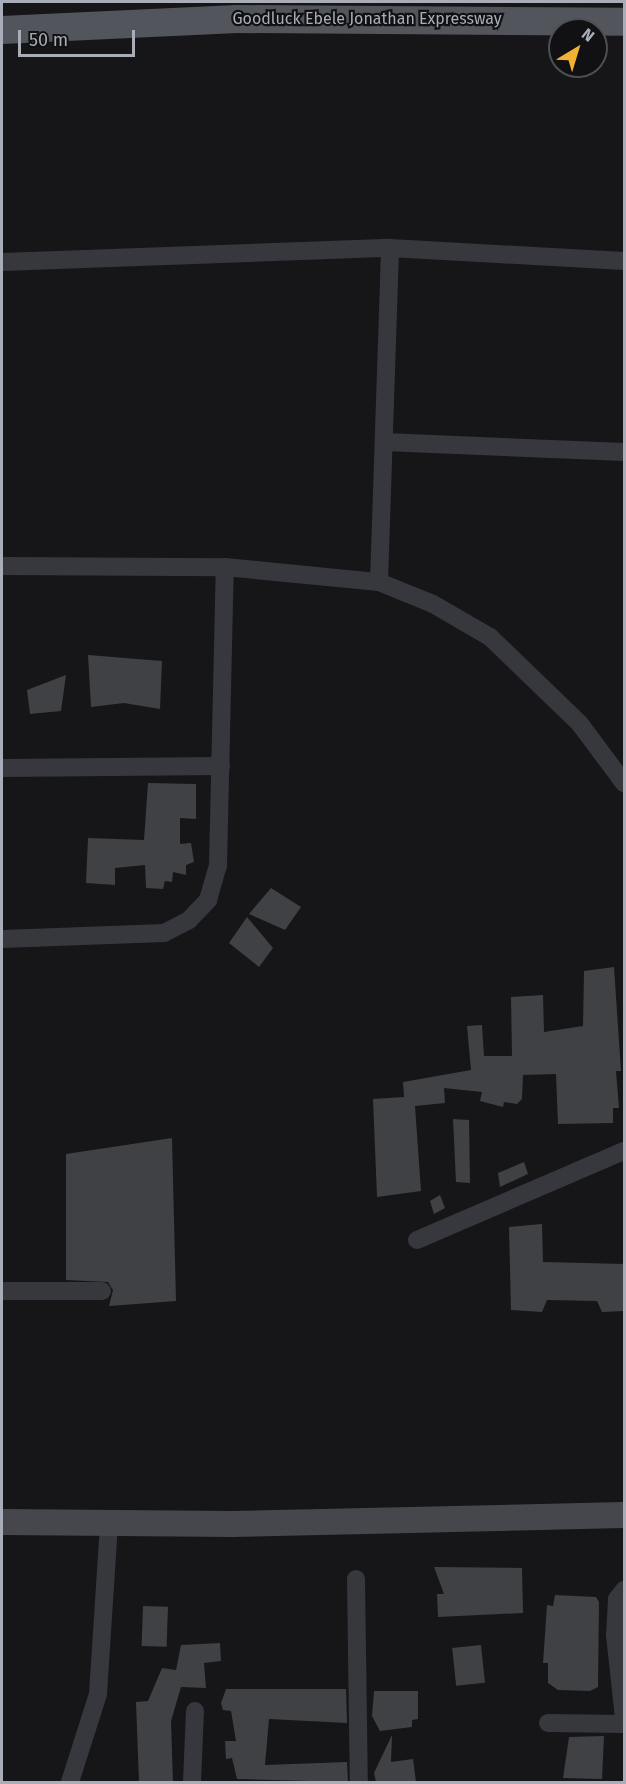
<!DOCTYPE html>
<style>
body{margin:0}
#map{position:relative;width:626px;height:1784px;overflow:hidden;background:#161618;font-family:"Fira Sans",sans-serif}
div>[style]{position:absolute}
.building>*{inset:0;background:#404145;transform-origin:0 0}
.street>*{height:18px;margin:-9px;padding:0 9px;transform-origin:9px;border-radius:9px;background:#37383d}
.secondary>*{height:26px;margin:-13px;padding:0 13px;transform-origin:13px;border-radius:13px;background:#45474d}
.primary>*{height:28px;margin:-14px;padding:0 14px;transform-origin:14px;border-radius:14px;background:#53555c}
span{translate:-50% -50%;white-space:nowrap;text-align:center;line-height:1.15;-webkit-text-stroke:4.5px #111113;paint-order:stroke}
.street-label{font-size:16px;color:#a8adb8}
.frame{position:absolute;inset:0;border:3px solid #a8adb8;pointer-events:none}
.north{position:absolute;left:548px;top:18px;width:60px;height:60px;box-sizing:border-box;background:#111113;border:2px solid #4d4f55;border-radius:50%;rotate:38deg;font-size:16px;font-weight:700;line-height:24px;text-align:center;color:#a8adb8}
.north::after{content:'';display:block;margin:auto;width:21px;height:27px;background:#f2b134;clip-path:polygon(50% 0,100% 100%,50% 72%,0 100%)}
.scale{position:absolute;left:18px;top:30px;width:117px;height:27px;box-sizing:border-box;border:3px solid #a8adb8;border-top:0;padding-left:8px;font-size:18px;line-height:21px;white-space:nowrap;color:#a8adb8;-webkit-text-stroke:4px #111113;paint-order:stroke}
</style>
<div id="map">
<div class="building">
<div style="clip-path:polygon(88px 655px,162px 661px,160px 709px,124px 703px,91px 707px)"></div>
<div style="clip-path:polygon(66px 675px,61px 711px,30px 714px,27px 690px)"></div>
<div style="clip-path:polygon(148px 783px,196px 784px,196px 819px,180px 818px,180px 844px,191px 843px,194px 862px,186px 865px,186px 875px,173px 872px,172px 882px,165px 881px,163px 889px,146px 888px,145px 865px,115px 868px,115px 885px,86px 883px,88px 838px,144px 840px)"></div>
<div style="clip-path:polygon(271px 888px,301px 907px,285px 930px,249px 914px)"></div>
<div style="clip-path:polygon(247px 917px,273px 948px,259px 967px,229px 943px)"></div>
<div style="clip-path:polygon(614px 967px,621px 1071px,616px 1071px,619px 1108px,613px 1108px,613px 1123px,558px 1124px,556px 1074px,523px 1075px,522px 1099px,517px 1104px,504px 1102px,503px 1107px,480px 1101px,482px 1092px,444px 1088px,445px 1103px,415px 1106px,421px 1191px,377px 1197px,373px 1099px,404px 1097px,403px 1082px,471px 1070px,467px 1026px,482px 1025px,484px 1056px,512px 1056px,511px 997px,543px 995px,544px 1032px,583px 1026px,584px 971px)"></div>
<div style="clip-path:polygon(453px 1119px,469px 1120px,470px 1183px,456px 1182px)"></div>
<div style="clip-path:polygon(172px 1138px,176px 1301px,109px 1306px,113px 1290px,108px 1282px,66px 1280px,66px 1154px)"></div>
<div style="clip-path:polygon(524px 1162px,528px 1174px,500px 1187px,498px 1173px)"></div>
<div style="clip-path:polygon(440px 1195px,445px 1208px,434px 1214px,430px 1201px)"></div>
<div style="clip-path:polygon(542px 1224px,543px 1262px,624px 1264px,624px 1311px,602px 1312px,597px 1301px,547px 1300px,542px 1312px,511px 1310px,509px 1227px)"></div>
<div style="clip-path:polygon(434px 1567px,522px 1568px,523px 1613px,438px 1617px,437px 1594px,444px 1594px)"></div>
<div style="clip-path:polygon(555px 1595px,596px 1597px,599px 1602px,598px 1687px,590px 1691px,558px 1690px,548px 1683px,548px 1663px,543px 1663px,547px 1605px,553px 1606px)"></div>
<div style="left:143px;top:1606px;width:25px;height:40px;rotate:2deg"></div>
<div style="clip-path:polygon(220px 1643px,221px 1661px,204px 1663px,206px 1688px,181px 1687px,171px 1721px,173px 1782px,139px 1782px,136px 1702px,148px 1701px,162px 1668px,176px 1670px,181px 1645px)"></div>
<div style="left:481px;top:1645px;width:38px;height:29px;rotate:84deg"></div>
<div style="clip-path:polygon(226px 1689px,346px 1689px,347px 1723px,269px 1719px,265px 1765px,347px 1762px,348px 1782px,237px 1779px,232px 1758px,226px 1759px,225px 1741px,236px 1741px,231px 1711px,223px 1710px,221px 1703px)"></div>
<div style="clip-path:polygon(374px 1691px,418px 1691px,418px 1719px,412px 1720px,412px 1727px,380px 1731px,372px 1716px)"></div>
<div style="clip-path:polygon(392px 1735px,391px 1762px,413px 1759px,416px 1782px,376px 1782px,374px 1773px)"></div>
<div style="clip-path:polygon(604px 1736px,602px 1779px,563px 1778px,569px 1737px)"></div>
</div>
<div class="street">
<div style="left:2px;top:262px;width:388px;rotate:-2.1deg"></div>
<div style="left:390px;top:248px;width:234px;rotate:3.2deg"></div>
<div style="left:384px;top:442px;width:240px;rotate:2.4deg"></div>
<div style="left:2px;top:566px;width:223px;rotate:0.3deg"></div>
<div style="left:225px;top:567px;width:155px;rotate:5.6deg"></div>
<div style="left:379px;top:582px;width:58px;rotate:22.2deg"></div>
<div style="left:433px;top:604px;width:66px;rotate:30.1deg"></div>
<div style="left:490px;top:637px;width:125px;rotate:44deg"></div>
<div style="left:580px;top:724px;width:74px;rotate:53.3deg"></div>
<div style="left:379px;top:582px;width:334px;rotate:-88.1deg"></div>
<div style="left:2px;top:768px;width:219px;rotate:-0.5deg"></div>
<div style="left:2px;top:939px;width:162px;rotate:-2.1deg"></div>
<div style="left:164px;top:933px;width:28px;rotate:-27deg"></div>
<div style="left:189px;top:920px;width:28px;rotate:-46deg"></div>
<div style="left:208px;top:900px;width:35px;rotate:-74deg"></div>
<div style="left:218px;top:866px;width:299px;rotate:-88.7deg"></div>
<div style="left:417px;top:1240px;width:225px;rotate:-23.3deg"></div>
<div style="left:2px;top:1291px;width:100px"></div>
<div style="left:356px;top:1579px;width:203px;rotate:89.2deg"></div>
<div style="left:624px;top:1590px;width:11px;rotate:128deg"></div>
<div style="left:617px;top:1599px;width:36px;rotate:93deg"></div>
<div style="left:615px;top:1635px;width:83px;rotate:83.8deg"></div>
<div style="left:548px;top:1723px;width:76px;rotate:0.8deg"></div>
<div style="left:70px;top:1782px;width:92px;rotate:-72.3deg"></div>
<div style="left:98px;top:1694px;width:169px;rotate:-86.3deg"></div>
<div style="left:192px;top:1782px;width:71px;rotate:-87.6deg"></div>
</div>
<div class="secondary">
<div style="left:2px;top:1522px;width:230px;rotate:0.5deg"></div>
<div style="left:232px;top:1524px;width:392px;rotate:-1.3deg"></div>
</div>
<div class="primary">
<div style="left:2px;top:30px;width:235px;rotate:-2.7deg"></div>
<div style="left:237px;top:19px;width:387px;rotate:0.4deg"></div>
</div>
<div class="street-label">
<span style="left:367px;top:19px">Goodluck Ebele Jonathan Expressway</span>
</div>
<div class="frame"></div>
<div class="north">N</div>
<div class="scale">50 m</div>
</div>
